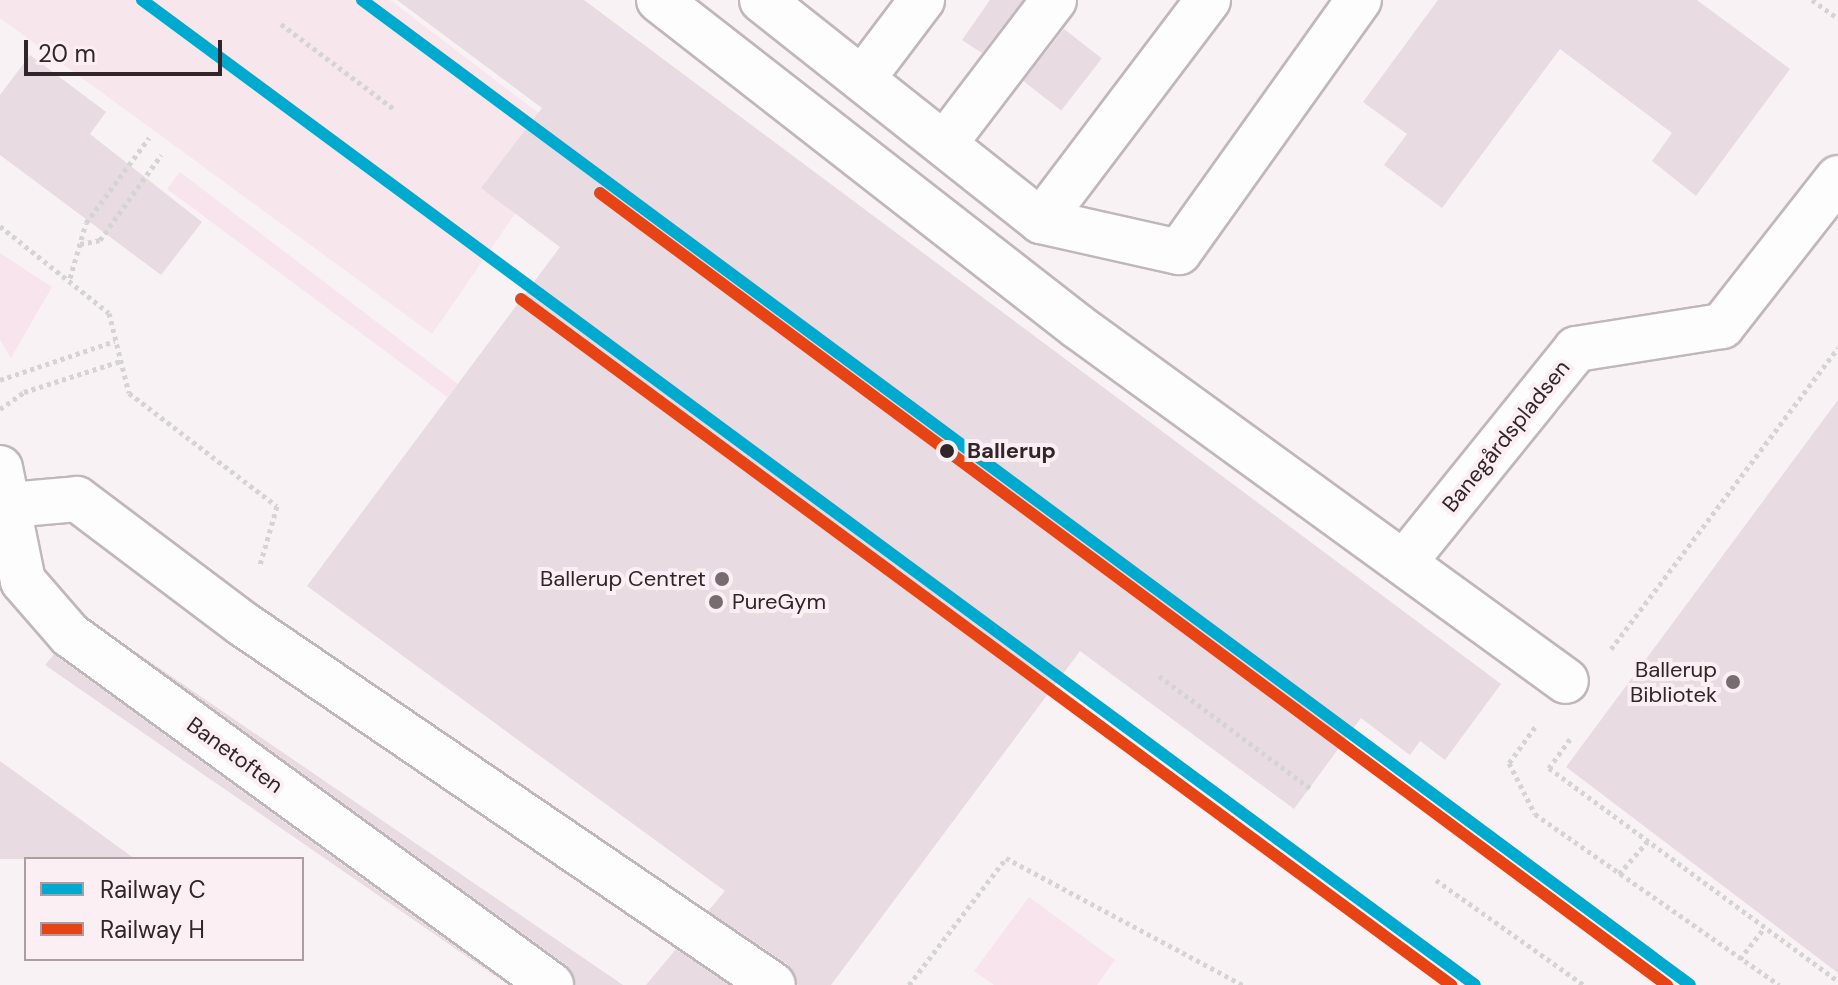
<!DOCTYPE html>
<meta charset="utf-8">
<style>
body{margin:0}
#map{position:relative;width:1838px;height:985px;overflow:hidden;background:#f9f2f5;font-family:"DM Sans",sans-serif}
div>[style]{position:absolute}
.built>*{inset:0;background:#f7e6ec}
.green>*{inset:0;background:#f8e4ec}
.building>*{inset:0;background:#e8dbe1;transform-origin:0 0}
.path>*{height:5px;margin-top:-2.5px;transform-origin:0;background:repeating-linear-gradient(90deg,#d6d3d3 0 4px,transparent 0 8px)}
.roads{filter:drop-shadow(2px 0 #c0b7bb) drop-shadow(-2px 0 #c0b7bb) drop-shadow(0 2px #c0b7bb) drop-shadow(0 -2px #c0b7bb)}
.minor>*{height:44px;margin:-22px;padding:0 22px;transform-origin:22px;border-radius:22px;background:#fefdfe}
.rail-1>*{height:12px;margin:-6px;padding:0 6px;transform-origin:6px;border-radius:6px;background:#00a9ce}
.rail-2>*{height:12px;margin:-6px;padding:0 6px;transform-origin:6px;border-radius:6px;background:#e64415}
.dots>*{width:22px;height:22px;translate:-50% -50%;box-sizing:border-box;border:4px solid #fceff4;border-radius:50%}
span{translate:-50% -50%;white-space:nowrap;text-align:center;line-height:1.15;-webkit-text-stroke:8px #fceff4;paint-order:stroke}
.street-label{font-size:22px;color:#31252a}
.stop-label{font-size:22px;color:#31252a;font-weight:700}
.left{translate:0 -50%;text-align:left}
.poi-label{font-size:22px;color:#31252a}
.right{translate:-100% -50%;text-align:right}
.legend{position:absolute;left:24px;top:857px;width:280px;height:104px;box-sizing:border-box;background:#fceff4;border:2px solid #ab9ea3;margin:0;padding:10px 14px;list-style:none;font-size:24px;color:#31252a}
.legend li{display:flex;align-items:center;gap:16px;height:40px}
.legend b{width:40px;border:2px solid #ab9ea3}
.scale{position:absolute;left:24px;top:40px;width:198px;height:36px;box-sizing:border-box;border:4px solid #31252a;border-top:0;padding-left:10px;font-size:24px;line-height:28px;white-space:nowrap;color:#31252a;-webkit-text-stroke:6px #fceff4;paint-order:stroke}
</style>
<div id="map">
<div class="built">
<div style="clip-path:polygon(0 0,390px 0,569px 136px,432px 334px,0 18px)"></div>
</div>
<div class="green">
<div style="clip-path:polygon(180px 172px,458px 384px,447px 397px,167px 189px)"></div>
<div style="clip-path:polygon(0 253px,52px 287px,11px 358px,0 340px)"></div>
<div style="clip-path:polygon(1029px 897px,1115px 960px,1097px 985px,994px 985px,974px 971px)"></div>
</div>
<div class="building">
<div style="clip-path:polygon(397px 0,584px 0,1501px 684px,1445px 760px,1420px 741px,1410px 755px,1361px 718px,1294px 809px,1080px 651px,831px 985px,798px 985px,787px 964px,708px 911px,725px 891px,307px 586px,560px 247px,481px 188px,542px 108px)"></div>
<div style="clip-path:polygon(990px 0,1023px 0,982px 53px,962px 40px)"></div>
<div style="clip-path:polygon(1438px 0,1697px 0,1790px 69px,1696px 196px,1652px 161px,1672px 133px,1560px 49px,1442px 208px,1384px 165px,1407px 134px,1363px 102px)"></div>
<div style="left:1064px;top:29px;width:48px;height:66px;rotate:38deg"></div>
<div style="clip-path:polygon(30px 55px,106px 112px,90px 134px,202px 222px,161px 275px,0 155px,0 95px)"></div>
<div style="clip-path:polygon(1838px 400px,1838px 973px,1566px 767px)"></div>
<div style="clip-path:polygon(130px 648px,623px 985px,576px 985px,566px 965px)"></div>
<div style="clip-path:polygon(54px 654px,55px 655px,508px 985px,45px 665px)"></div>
<div style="clip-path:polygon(0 761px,135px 859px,0 859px)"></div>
<div style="clip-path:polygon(676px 949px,729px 985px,646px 985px)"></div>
</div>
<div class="path">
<div style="left:1812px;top:0;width:32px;rotate:35deg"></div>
<div style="left:281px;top:24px;width:141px;rotate:37deg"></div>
<div style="left:0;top:226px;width:139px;rotate:38.6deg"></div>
<div style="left:109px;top:313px;width:82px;rotate:76deg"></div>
<div style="left:129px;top:393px;width:186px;rotate:37.4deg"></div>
<div style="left:277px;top:506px;width:61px;rotate:106.1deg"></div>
<div style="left:80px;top:244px;width:20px;rotate:-11deg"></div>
<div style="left:100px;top:240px;width:105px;rotate:-54.3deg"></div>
<div style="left:70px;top:278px;width:57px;rotate:-73.8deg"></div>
<div style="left:86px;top:223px;width:106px;rotate:-53.5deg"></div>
<div style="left:0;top:380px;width:121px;rotate:-18.7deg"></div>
<div style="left:0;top:409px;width:29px;rotate:-35deg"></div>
<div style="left:24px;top:392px;width:102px;rotate:-17.7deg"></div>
<div style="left:1611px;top:649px;width:377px;rotate:-53deg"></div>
<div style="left:1159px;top:676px;width:188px;rotate:36.6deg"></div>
<div style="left:1535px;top:727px;width:44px;rotate:125.8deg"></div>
<div style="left:1509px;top:763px;width:57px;rotate:63deg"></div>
<div style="left:1535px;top:814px;width:298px;rotate:35deg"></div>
<div style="left:1570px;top:739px;width:36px;rotate:126deg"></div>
<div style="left:1549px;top:768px;width:359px;rotate:36.4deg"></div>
<div style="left:1619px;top:874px;width:43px;rotate:-48.8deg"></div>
<div style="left:1436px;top:880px;width:181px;rotate:35.4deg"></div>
<div style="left:1740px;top:959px;width:37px;rotate:-52deg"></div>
<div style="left:909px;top:985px;width:160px;rotate:-52.6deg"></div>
<div style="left:1006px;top:858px;width:269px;rotate:28.2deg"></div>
</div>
<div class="roads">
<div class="minor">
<div style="left:659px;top:0;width:530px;rotate:37.95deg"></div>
<div style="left:1077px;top:326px;width:604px;rotate:35.98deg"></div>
<div style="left:762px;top:0;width:356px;rotate:38.4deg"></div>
<div style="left:1041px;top:221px;width:141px;rotate:12.7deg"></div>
<div style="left:1179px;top:252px;width:310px;rotate:-54.5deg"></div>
<div style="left:863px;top:78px;width:98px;rotate:-52.9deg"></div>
<div style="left:945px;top:143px;width:180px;rotate:-52.7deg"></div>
<div style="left:1041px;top:221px;width:277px;rotate:-52.9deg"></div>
<div style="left:0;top:468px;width:115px;rotate:78.5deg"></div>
<div style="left:23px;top:581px;width:72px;rotate:49deg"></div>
<div style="left:70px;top:635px;width:595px;rotate:36.04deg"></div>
<div style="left:10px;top:505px;width:67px;rotate:-5.1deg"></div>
<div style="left:77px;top:499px;width:208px;rotate:37deg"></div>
<div style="left:243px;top:624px;width:641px;rotate:34.26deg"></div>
<div style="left:1406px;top:560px;width:271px;rotate:-51.1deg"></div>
<div style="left:1576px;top:349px;width:148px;rotate:-9deg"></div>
<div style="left:1722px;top:326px;width:188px;rotate:-51.9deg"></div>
</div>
</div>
<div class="rail-1">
<div style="left:142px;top:0;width:1657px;rotate:36.46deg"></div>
<div style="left:362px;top:0;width:1653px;rotate:36.56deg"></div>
</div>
<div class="rail-2">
<div style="left:600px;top:193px;width:1329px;rotate:36.59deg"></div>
<div style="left:521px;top:299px;width:1156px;rotate:36.41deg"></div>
</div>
<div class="dots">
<div style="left:947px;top:451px;background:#31252a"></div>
<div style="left:722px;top:579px;background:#776d71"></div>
<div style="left:716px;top:602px;background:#776d71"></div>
<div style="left:1733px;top:682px;background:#776d71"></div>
</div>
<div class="street-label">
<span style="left:1506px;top:436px;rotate:-51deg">Banegårdspladsen</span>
<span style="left:235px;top:755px;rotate:36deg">Banetoften</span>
</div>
<div class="stop-label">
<span class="left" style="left:967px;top:451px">Ballerup</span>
</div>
<div class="poi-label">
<span class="right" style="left:706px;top:579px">Ballerup Centret</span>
<span class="left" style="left:732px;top:602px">PureGym</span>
<span class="right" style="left:1717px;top:682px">Ballerup<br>Bibliotek</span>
</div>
<ul class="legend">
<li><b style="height:10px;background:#00a9ce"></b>Railway C</li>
<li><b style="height:10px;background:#e64415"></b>Railway H</li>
</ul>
<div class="scale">20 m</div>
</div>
